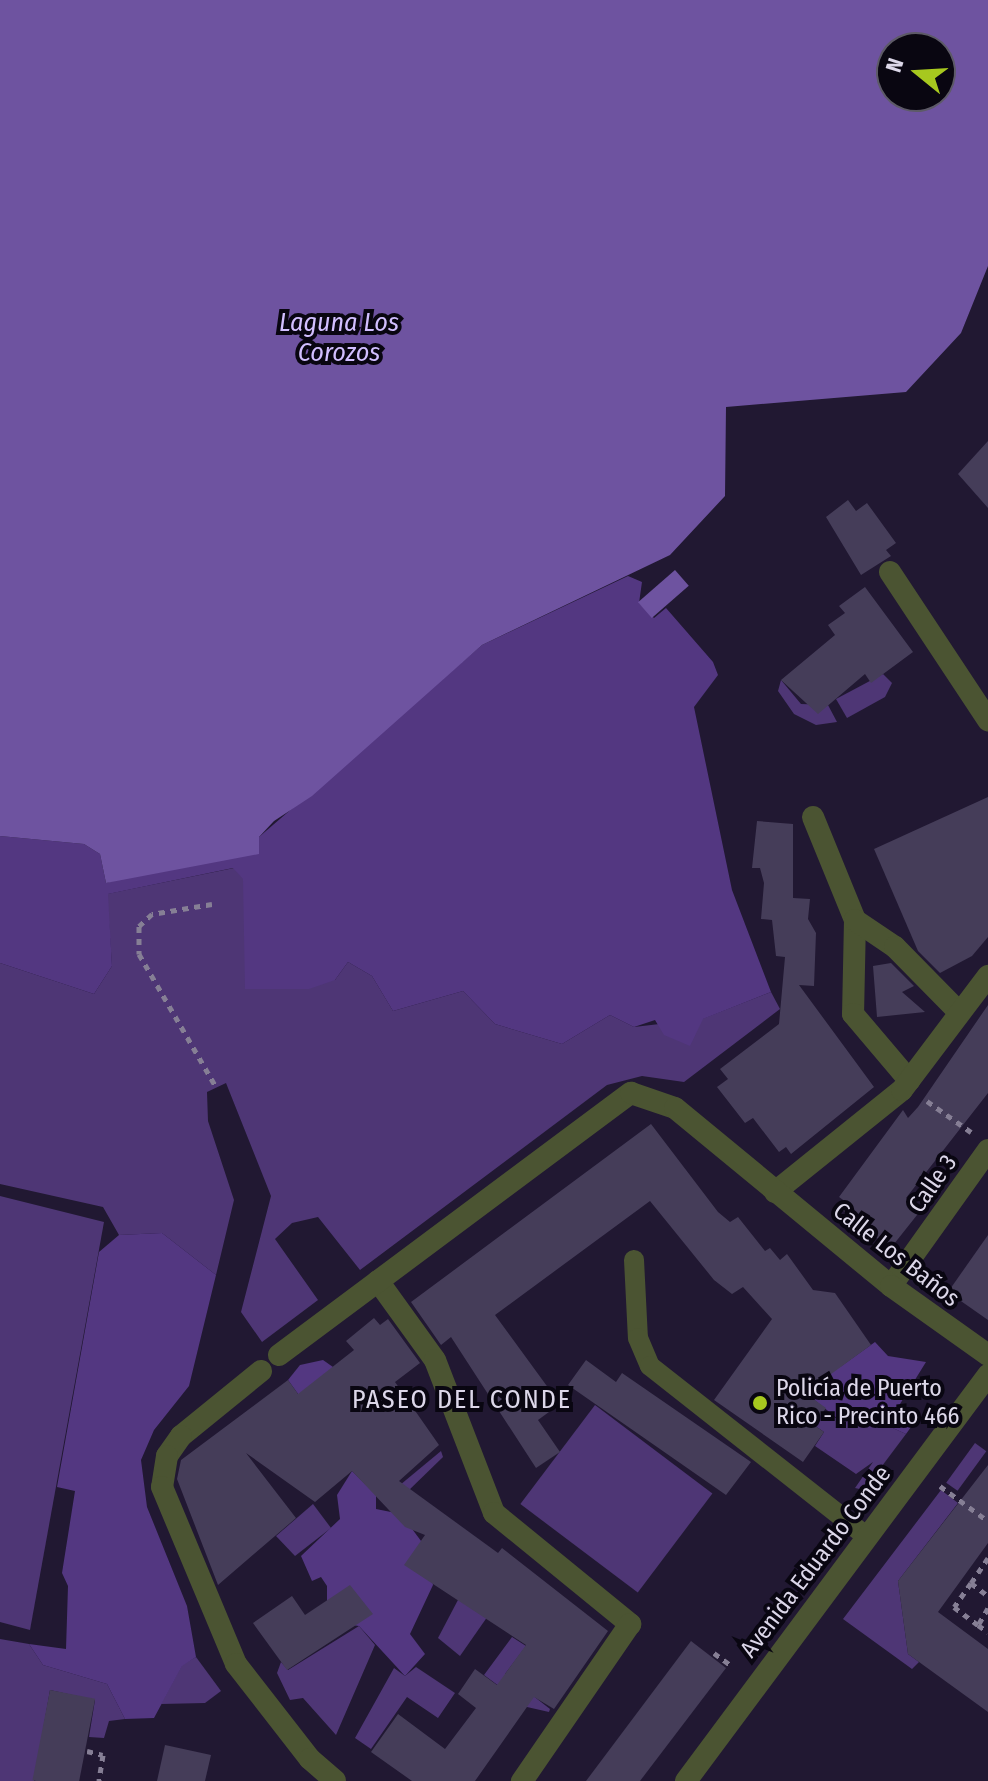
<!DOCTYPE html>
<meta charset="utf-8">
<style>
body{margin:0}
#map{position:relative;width:988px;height:1781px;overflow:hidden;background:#211832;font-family:"Fira Sans Condensed",sans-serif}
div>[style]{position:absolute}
.green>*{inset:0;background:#4e3675;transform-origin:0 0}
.forest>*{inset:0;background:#533781}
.water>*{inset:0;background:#6e53a0;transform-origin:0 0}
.building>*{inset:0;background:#453d59;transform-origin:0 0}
.path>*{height:5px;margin-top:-2.5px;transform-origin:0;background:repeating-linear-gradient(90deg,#867f95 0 6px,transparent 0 12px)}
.service>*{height:20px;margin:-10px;padding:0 10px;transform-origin:10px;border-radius:10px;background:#4b5432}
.minor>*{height:22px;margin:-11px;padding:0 11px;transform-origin:11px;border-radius:11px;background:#4b5432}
.tertiary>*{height:22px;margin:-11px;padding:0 11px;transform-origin:11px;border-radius:11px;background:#4b5432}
.dots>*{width:22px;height:22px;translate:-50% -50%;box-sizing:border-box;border:4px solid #090611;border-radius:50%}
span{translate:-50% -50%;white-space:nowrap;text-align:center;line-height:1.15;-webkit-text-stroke:8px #090611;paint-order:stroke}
.street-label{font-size:24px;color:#dcd7e9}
.poi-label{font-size:24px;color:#dcd7e9}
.left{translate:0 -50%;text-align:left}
.water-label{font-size:26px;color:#d2bfff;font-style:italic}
.neighbourhood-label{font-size:26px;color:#dcd7e9;letter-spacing:2px}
.north{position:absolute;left:876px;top:32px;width:80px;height:80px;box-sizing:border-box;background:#090611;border:2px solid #5d5a67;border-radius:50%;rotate:288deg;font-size:22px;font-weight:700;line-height:32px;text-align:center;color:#dcd7e9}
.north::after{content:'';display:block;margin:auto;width:28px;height:36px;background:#a7c81f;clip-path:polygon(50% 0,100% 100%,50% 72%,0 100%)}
</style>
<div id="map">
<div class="green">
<div style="clip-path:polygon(883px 674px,892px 683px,885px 697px,847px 718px,836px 699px)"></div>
<div style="clip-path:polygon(781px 680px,801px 704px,828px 705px,837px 722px,816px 725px,794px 714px,778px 691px)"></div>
<div style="clip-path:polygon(234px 868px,335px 980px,348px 962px,372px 976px,393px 1011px,463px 991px,495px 1024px,562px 1044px,610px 1015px,634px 1027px,702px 1019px,771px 992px,780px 1009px,684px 1082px,642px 1076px,607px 1085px,360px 1270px,318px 1217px,292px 1223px,275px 1239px,318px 1300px,262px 1342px,241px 1312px,271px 1196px,226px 1083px,207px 1092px,208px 1121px,234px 1200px,216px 1275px,162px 1233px,119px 1235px,103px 1207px,0 1184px,0 963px,94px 994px,112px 966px,107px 894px)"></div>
<div style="clip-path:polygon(0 1196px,104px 1222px,30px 1630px,0 1622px)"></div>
<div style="left:595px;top:1405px;width:147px;height:124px;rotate:37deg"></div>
<div style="clip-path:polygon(823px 1412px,838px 1419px,860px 1413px,906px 1434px,864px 1490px,855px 1488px,873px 1462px,856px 1474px,815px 1446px,824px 1432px,814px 1425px)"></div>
<div style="left:975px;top:1443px;width:14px;height:49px;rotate:36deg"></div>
<div style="clip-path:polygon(441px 1451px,443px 1457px,406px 1493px,400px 1485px)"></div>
<div style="clip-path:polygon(941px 1490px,958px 1503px,898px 1581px,908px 1654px,919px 1662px,912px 1669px,843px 1619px)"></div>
<div style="clip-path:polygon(313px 1504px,331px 1528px,295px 1556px,276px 1536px)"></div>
<div style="clip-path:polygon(459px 1598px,490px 1613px,460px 1656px,438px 1638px)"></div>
<div style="clip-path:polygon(359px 1626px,375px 1645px,336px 1735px,303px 1698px,290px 1700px,277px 1673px,281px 1662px,288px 1670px)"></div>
<div style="clip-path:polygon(512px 1637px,526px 1646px,505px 1674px,550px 1709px,549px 1712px,527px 1707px,484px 1675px)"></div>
<div style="clip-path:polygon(0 1639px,29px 1644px,43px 1665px,107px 1684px,125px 1719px,109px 1721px,104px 1738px,89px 1737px,95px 1700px,50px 1690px,34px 1781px,0 1781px)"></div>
<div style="clip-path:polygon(196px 1657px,221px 1691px,205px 1703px,161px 1704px,182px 1665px)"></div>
<div style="clip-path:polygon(416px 1667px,455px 1693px,438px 1718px,407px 1697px,371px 1749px,355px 1738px,394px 1668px,405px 1676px)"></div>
</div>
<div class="forest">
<div style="clip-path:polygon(628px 576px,642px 582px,639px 603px,654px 618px,666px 608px,713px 662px,718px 675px,694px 707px,732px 890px,771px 992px,703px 1019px,690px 1046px,664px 1035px,655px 1020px,634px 1027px,610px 1015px,562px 1044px,495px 1024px,463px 991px,393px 1011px,372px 976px,348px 962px,335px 980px,309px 989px,245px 989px,243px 879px,233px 868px,108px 894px,112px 966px,94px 994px,0 963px,0 836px,84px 844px,100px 854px,106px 883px,259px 837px,482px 645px)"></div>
<div style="clip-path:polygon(162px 1233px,216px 1275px,189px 1386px,154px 1430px,141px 1460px,147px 1507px,187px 1606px,196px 1657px,182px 1666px,154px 1718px,125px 1719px,107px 1684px,43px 1665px,29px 1644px,66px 1649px,68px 1586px,62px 1573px,75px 1491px,57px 1487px,99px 1252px,119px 1235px)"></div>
<div style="clip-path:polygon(875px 1342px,888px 1356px,926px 1362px,900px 1404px,919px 1416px,906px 1434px,860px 1413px,838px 1419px,812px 1398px,807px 1405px,781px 1365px,840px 1367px)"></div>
<div style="clip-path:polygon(323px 1360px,333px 1367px,334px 1444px,288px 1380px,300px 1365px)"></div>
<div style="clip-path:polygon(352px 1471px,376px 1495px,376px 1509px,401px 1514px,427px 1549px,433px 1585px,410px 1634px,425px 1654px,405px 1676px,359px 1626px,338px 1623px,327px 1609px,327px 1586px,321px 1577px,312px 1581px,301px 1556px,340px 1519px,337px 1495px)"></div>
</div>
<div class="water">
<div style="clip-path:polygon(evenodd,0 0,988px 0,988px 266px,961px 333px,906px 392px,726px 407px,725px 496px,670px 555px,482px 645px,312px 796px,274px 821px,259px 837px,259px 854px,106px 883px,100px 854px,84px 844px,0 836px,0 0,940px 48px,940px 96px,892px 96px,892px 48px,940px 48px)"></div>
<div style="left:675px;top:570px;width:21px;height:49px;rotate:49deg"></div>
</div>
<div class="building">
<div style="clip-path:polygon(988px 441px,988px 508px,958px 474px)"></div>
<div style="clip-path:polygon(848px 500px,856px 511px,867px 503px,896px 543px,886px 550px,891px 556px,861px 575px,826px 517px)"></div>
<div style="clip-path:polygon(865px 587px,913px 652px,871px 683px,865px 674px,818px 714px,781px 680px,835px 635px,828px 625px,845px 613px,839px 606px)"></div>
<div style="clip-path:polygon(988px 797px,988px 937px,972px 956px,940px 973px,918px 951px,874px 849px)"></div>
<div style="clip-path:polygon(757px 821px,793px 824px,793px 898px,810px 899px,808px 919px,816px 933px,814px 986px,799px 985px,874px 1087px,791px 1154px,786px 1147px,779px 1152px,753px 1118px,745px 1123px,717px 1087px,728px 1079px,720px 1069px,779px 1024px,785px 957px,776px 956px,772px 920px,761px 919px,764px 883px,760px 868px,752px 868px)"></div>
<div style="clip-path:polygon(891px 963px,914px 986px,902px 992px,925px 1012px,877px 1017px,873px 966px)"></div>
<div style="clip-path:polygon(988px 1005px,988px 1093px,906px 1198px,921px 1210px,894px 1244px,883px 1243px,841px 1209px,846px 1202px,839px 1197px,903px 1110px,908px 1118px,918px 1107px)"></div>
<div style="clip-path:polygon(651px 1124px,718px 1212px,730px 1222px,738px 1217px,765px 1251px,770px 1248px,780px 1260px,787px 1254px,813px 1290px,835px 1293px,871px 1345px,805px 1393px,826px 1408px,814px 1425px,824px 1432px,803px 1462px,714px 1400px,772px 1319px,743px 1287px,732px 1294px,714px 1280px,650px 1201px,495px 1315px,560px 1404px,538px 1420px,560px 1452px,536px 1468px,451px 1337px,441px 1345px,411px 1302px)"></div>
<div style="clip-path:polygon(988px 1235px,988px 1320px,948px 1292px)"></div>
<div style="clip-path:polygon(374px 1318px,380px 1325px,388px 1319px,420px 1363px,395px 1382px,439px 1445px,399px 1481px,498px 1553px,502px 1548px,608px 1631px,554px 1709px,534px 1697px,475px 1781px,412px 1781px,371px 1752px,398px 1714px,445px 1749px,476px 1708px,458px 1694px,475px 1669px,497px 1685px,526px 1645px,404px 1565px,425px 1535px,405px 1527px,352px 1471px,315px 1502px,246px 1453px,296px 1518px,218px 1585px,177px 1479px,181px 1460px,288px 1380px,298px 1394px,354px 1350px,346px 1341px)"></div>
<div style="clip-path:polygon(586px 1360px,616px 1382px,622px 1373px,751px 1462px,726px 1495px,568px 1385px)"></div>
<div style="clip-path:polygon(988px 1465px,988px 1543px,938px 1612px,988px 1649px,988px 1712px,908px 1654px,898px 1581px)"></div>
<div style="clip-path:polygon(350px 1585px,373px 1614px,287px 1670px,253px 1623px,292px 1596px,305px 1615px)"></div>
<div style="clip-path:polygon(691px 1641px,726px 1668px,640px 1781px,586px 1781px)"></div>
<div style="left:50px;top:1690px;width:46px;height:92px;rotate:11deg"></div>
<div style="clip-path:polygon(165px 1745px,211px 1755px,205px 1781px,157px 1781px)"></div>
</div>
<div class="path">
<div style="left:212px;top:904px;width:61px;rotate:170.5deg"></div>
<div style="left:152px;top:914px;width:18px;rotate:137deg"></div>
<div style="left:139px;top:926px;width:28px;rotate:90deg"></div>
<div style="left:139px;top:954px;width:154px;rotate:59.9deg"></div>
<div style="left:927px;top:1101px;width:54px;rotate:35.2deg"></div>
<div style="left:940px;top:1486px;width:59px;rotate:36.1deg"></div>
<div style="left:988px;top:1558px;width:30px;rotate:124deg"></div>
<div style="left:971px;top:1583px;width:21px;rotate:37deg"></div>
<div style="left:971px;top:1583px;width:29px;rotate:125deg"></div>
<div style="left:954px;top:1607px;width:30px;rotate:37deg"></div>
<div style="left:988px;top:1608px;width:20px;rotate:120deg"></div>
<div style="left:978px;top:1625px;width:12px;rotate:35deg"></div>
<div style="left:714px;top:1653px;width:22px;rotate:36deg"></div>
<div style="left:87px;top:1751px;width:16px;rotate:14deg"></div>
<div style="left:103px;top:1755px;width:26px;rotate:99deg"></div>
</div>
<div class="service">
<div style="left:634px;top:1260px;width:78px;rotate:87.1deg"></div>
<div style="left:638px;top:1338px;width:30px;rotate:67deg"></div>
<div style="left:650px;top:1366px;width:276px;rotate:38.2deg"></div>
</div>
<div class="minor">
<div style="left:890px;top:572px;width:178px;rotate:56.5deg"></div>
<div style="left:813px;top:817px;width:111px;rotate:67.8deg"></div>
<div style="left:855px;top:920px;width:94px;rotate:91.2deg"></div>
<div style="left:853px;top:1014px;width:87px;rotate:49.7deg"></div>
<div style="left:855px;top:920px;width:48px;rotate:34deg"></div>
<div style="left:895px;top:947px;width:90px;rotate:45.5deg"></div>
<div style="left:775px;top:1192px;width:163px;rotate:-38.8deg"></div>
<div style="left:902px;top:1090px;width:143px;rotate:-53deg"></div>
<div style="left:378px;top:1281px;width:97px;rotate:54.2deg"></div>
<div style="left:435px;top:1360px;width:164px;rotate:68.9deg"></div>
<div style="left:494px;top:1513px;width:176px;rotate:39.2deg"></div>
<div style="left:630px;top:1624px;width:191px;rotate:124.5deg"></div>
<div style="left:891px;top:1286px;width:167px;rotate:-54.5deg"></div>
<div style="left:279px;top:1355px;width:439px;rotate:-36.7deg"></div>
<div style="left:631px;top:1093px;width:46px;rotate:18.8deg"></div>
<div style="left:675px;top:1108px;width:280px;rotate:39.5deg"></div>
<div style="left:891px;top:1286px;width:119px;rotate:35.4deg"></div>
<div style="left:261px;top:1371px;width:103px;rotate:140.9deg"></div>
<div style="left:181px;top:1436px;width:24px;rotate:125deg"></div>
<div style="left:167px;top:1456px;width:31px;rotate:99deg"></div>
<div style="left:162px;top:1487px;width:192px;rotate:67.3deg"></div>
<div style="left:236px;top:1664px;width:120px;rotate:52.1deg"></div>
<div style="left:310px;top:1759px;width:33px;rotate:41deg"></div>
</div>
<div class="tertiary">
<div style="left:686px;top:1781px;width:506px;rotate:-53.36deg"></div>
</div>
<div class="dots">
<div style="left:760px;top:1403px;background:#a7c81f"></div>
</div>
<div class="street-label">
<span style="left:933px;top:1184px;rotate:-55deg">Calle 3</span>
<span style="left:896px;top:1255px;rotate:38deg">Calle Los Baños</span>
<span style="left:816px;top:1562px;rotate:-53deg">Avenida Eduardo Conde</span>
</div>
<div class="poi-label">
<span class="left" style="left:776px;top:1403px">Policía de Puerto<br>Rico - Precinto 466</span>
</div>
<div class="water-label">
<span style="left:339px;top:338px">Laguna Los<br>Corozos</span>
</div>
<div class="neighbourhood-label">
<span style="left:462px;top:1400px">PASEO DEL CONDE</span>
</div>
<div class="north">N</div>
</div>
